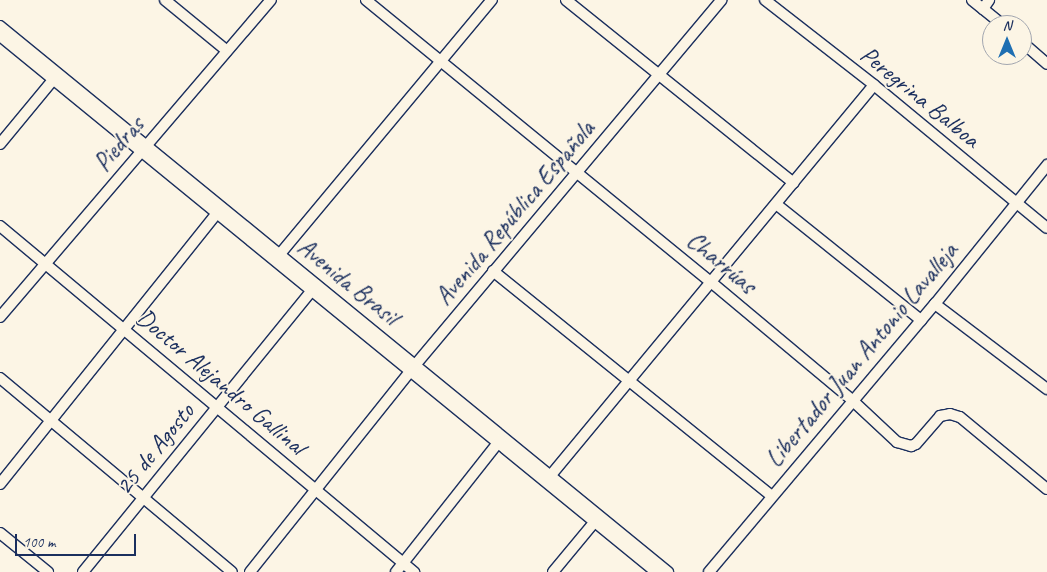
<!DOCTYPE html>
<meta charset="utf-8">
<style>
body{margin:0}
#map{position:relative;width:1047px;height:572px;overflow:hidden;background:#fcf5e5;font-family:Caveat,sans-serif}
div>[style]{position:absolute}
.roads{filter:drop-shadow(1px 0 #1b2f5e) drop-shadow(-1px 0 #1b2f5e) drop-shadow(0 1px #1b2f5e) drop-shadow(0 -1px #1b2f5e)}
.street>*{height:10px;margin:-5px;padding:0 5px;transform-origin:5px;border-radius:5px;background:#fcf5e5}
span{translate:-50% -50%;white-space:nowrap;text-align:center;line-height:1.15;-webkit-text-stroke:4px #fcf5e5;paint-order:stroke}
.street-label{font-size:25px;color:#1b2f5e}
.north{position:absolute;left:982px;top:15px;width:50px;height:50px;box-sizing:border-box;background:#fcf5e5;border:1px solid #a2a6af;border-radius:50%;rotate:0deg;font-size:14px;font-weight:700;line-height:20px;text-align:center;color:#1b2f5e}
.north::after{content:'';display:block;margin:auto;width:18px;height:22px;background:#1f6fb2;clip-path:polygon(50% 0,100% 100%,50% 72%,0 100%)}
.scale{position:absolute;left:15px;top:534px;width:121px;height:22px;box-sizing:border-box;border:2px solid #1b2f5e;border-top:0;padding-left:6px;font-size:15px;line-height:18px;white-space:nowrap;color:#1b2f5e;-webkit-text-stroke:4px #fcf5e5;paint-order:stroke}
</style>
<div id="map">
<div class="roads">
<div class="street">
<div style="left:165px;top:0;width:80px;rotate:39.4deg"></div>
<div style="left:366px;top:0;width:446px;rotate:39.3deg"></div>
<div style="left:711px;top:282px;width:184px;rotate:39.9deg"></div>
<div style="left:852px;top:400px;width:62px;rotate:43deg"></div>
<div style="left:897px;top:442px;width:15px;rotate:16deg"></div>
<div style="left:911px;top:446px;width:5px;rotate:-22deg"></div>
<div style="left:916px;top:444px;width:37px;rotate:-49deg"></div>
<div style="left:940px;top:416px;width:10px;rotate:-11deg"></div>
<div style="left:950px;top:414px;width:10px;rotate:17deg"></div>
<div style="left:960px;top:417px;width:113px;rotate:39.6deg"></div>
<div style="left:566px;top:0;width:292px;rotate:38.8deg"></div>
<div style="left:765px;top:0;width:138px;rotate:37.9deg"></div>
<div style="left:874px;top:85px;width:224px;rotate:39.6deg"></div>
<div style="left:972px;top:0;width:40px;rotate:39deg"></div>
<div style="left:983px;top:9px;width:11px;rotate:-56deg"></div>
<div style="left:0;top:26px;width:863px;rotate:39.26deg"></div>
<div style="left:0;top:36px;width:847px;rotate:39.25deg"></div>
<div style="left:1022px;top:42px;width:33px;rotate:41deg"></div>
<div style="left:0;top:144px;width:89px;rotate:-50.4deg"></div>
<div style="left:776px;top:204px;width:186px;rotate:38.7deg"></div>
<div style="left:0;top:226px;width:540px;rotate:39.89deg"></div>
<div style="left:280px;top:254px;width:331px;rotate:-50.2deg"></div>
<div style="left:493px;top:271px;width:358px;rotate:38.9deg"></div>
<div style="left:935px;top:304px;width:141px;rotate:37.2deg"></div>
<div style="left:0;top:317px;width:417px;rotate:-49.5deg"></div>
<div style="left:0;top:378px;width:302px;rotate:39.9deg"></div>
<div style="left:551px;top:475px;width:506px;rotate:-50.37deg"></div>
<div style="left:0;top:484px;width:354px;rotate:-51.3deg"></div>
<div style="left:0;top:533px;width:62px;rotate:39.1deg"></div>
<div style="left:83px;top:572px;width:370px;rotate:-50.9deg"></div>
<div style="left:250px;top:572px;width:258px;rotate:-51.4deg"></div>
<div style="left:411px;top:370px;width:483px;rotate:-50deg"></div>
<div style="left:396px;top:572px;width:169px;rotate:-51.7deg"></div>
<div style="left:553px;top:572px;width:69px;rotate:-50.3deg"></div>
<div style="left:709px;top:572px;width:351px;rotate:-49.9deg"></div>
<div style="left:935px;top:304px;width:179px;rotate:-51.1deg"></div>
</div>
</div>
<div class="street-label">
<span style="left:920px;top:97px;rotate:39deg">Peregrina Balboa</span>
<span style="left:119px;top:144px;rotate:-50deg">Piedras</span>
<span style="left:515px;top:213px;rotate:-50deg">Avenida República Española</span>
<span style="left:721px;top:263px;rotate:40deg">Charrúas</span>
<span style="left:348px;top:282px;rotate:39deg">Avenida Brasil</span>
<span style="left:862px;top:355px;rotate:-50deg">Libertador Juan Antonio Lavalleja</span>
<span style="left:221px;top:382px;rotate:40deg">Doctor Alejandro Gallinal</span>
<span style="left:155px;top:449px;rotate:-51deg">25 de Agosto</span>
</div>
<div class="north">N</div>
<div class="scale">100 m</div>
</div>
